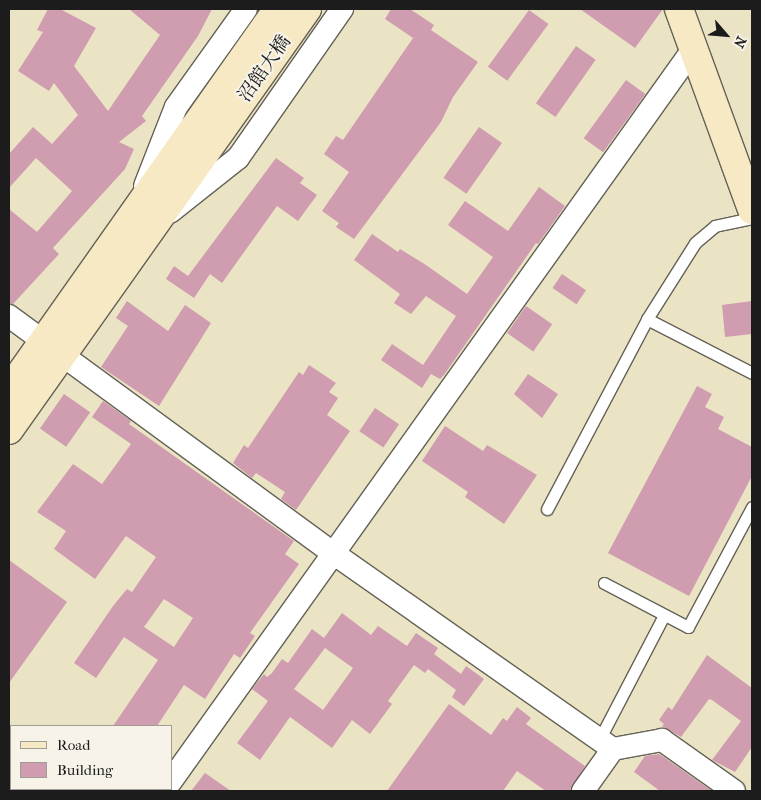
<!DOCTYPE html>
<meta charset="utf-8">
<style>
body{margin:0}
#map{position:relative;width:761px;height:800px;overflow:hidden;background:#ebe4c4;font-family:"IM FELL French Canon","Noto Serif JP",serif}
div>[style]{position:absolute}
.building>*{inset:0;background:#cf9cb0;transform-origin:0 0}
.roads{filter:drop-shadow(1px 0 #646257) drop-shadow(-1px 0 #646257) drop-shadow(0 1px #646257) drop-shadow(0 -1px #646257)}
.lane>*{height:11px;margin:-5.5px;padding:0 5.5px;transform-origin:5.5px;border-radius:5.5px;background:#fff}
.street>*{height:22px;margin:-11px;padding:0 11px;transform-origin:11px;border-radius:11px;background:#fff}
.secondary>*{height:28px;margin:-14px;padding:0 14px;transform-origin:14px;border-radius:14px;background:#f6e9c3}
span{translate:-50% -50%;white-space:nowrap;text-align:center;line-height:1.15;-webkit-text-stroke:4px #f7f3e8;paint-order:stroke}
.street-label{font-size:19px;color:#1c1c1c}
.frame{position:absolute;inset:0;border:10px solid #1c1c1c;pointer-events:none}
.legend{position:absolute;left:10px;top:725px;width:162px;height:65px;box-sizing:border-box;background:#f7f3e8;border:1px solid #9f9d96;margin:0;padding:6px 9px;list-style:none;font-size:15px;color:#1c1c1c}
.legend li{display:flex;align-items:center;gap:10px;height:25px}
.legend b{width:25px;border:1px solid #9f9d96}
.north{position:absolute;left:701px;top:10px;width:50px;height:50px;-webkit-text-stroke:4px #f7f3e8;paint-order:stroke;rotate:117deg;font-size:14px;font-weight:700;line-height:20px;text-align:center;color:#1c1c1c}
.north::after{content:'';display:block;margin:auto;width:18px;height:22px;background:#1c1c1c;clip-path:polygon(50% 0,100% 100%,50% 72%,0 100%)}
</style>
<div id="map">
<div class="building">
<div style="clip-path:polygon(48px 9px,60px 9px,96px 28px,74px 66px,108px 111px,160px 35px,129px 9px,212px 9px,198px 36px,142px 116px,146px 121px,119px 142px,134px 149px,125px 169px,53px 248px,59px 254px,13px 304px,9px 303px,9px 209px,37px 232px,72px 191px,36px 158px,9px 188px,9px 154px,33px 127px,52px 144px,78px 115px,54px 83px,49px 91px,18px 71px,43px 32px,37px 30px)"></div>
<div style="clip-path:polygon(391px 9px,410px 9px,434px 25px,431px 30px,478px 62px,453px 97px,441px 122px,354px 239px,336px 227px,339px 223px,322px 211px,349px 172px,324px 154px,336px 136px,343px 140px,413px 38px,385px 19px)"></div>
<div style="clip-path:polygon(580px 9px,663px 9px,635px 48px)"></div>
<div style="left:529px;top:10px;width:24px;height:70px;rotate:36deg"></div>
<div style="left:576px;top:46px;width:24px;height:70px;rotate:35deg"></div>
<div style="left:626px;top:80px;width:24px;height:72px;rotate:36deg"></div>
<div style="left:479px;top:127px;width:28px;height:62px;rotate:35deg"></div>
<div style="clip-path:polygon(276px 158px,304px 178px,300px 183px,317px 195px,298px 221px,277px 206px,222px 283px,210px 274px,194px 298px,166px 279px,174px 266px,188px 276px)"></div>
<div style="clip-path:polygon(539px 187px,565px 206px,538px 244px,536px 243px,444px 375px,440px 379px,431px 374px,422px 388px,381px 360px,392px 344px,423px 365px,456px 316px,426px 296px,411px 314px,394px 303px,400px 294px,354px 260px,372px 234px,398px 252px,400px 249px,426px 265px,467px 294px,493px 257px,448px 225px,465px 201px,508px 231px)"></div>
<div style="left:562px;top:274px;width:29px;height:17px;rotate:34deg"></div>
<div style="clip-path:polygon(127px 301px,168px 331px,185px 305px,211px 323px,159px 406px,101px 367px,128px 326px,116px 318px)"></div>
<div style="clip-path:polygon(752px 301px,752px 334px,725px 337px,722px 305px)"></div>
<div style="left:526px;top:306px;width:32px;height:33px;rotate:35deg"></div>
<div style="clip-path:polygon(309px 365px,336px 383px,329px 392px,338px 398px,327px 415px,350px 431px,296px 510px,281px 499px,285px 492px,256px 473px,252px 478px,233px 463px,244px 445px,248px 448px,299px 372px,303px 375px)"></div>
<div style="clip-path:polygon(528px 374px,558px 394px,542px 418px,514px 394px)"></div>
<div style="clip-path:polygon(697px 386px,712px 394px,705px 407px,724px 417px,718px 429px,752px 447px,752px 476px,689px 596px,608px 553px)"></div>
<div style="left:64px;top:394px;width:32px;height:42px;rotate:35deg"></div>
<div style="clip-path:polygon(evenodd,103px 401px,131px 421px,129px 424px,294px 541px,285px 554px,299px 564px,250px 633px,255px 636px,240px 658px,234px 654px,205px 699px,184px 685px,157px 726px,113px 726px,158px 660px,124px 637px,96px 678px,74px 663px,113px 606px,127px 589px,132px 592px,156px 557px,126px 536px,95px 579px,54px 549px,66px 531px,37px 512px,73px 464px,102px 484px,131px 444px,92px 417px,103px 401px,164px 599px,193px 618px,174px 647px,144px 627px,164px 599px)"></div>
<div style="left:375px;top:408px;width:29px;height:28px;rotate:34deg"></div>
<div style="clip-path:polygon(445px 426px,483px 451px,487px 445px,537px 475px,504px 524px,465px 497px,468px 492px,422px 461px)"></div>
<div style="clip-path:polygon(9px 560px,67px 602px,9px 683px)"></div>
<div style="clip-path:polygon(evenodd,342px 613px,371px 635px,378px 626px,407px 646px,416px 633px,438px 648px,434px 654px,461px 674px,466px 666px,484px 679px,464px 706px,452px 697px,456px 690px,428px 669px,425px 673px,414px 665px,388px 701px,392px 704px,370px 734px,352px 720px,332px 748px,290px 717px,260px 760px,237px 743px,268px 701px,252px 689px,264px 674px,267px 677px,272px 673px,282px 659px,288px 663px,312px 629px,324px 638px,342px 613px,325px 648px,353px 668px,323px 710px,294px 689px,325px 648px)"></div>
<div style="clip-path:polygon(707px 655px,752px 688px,752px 747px,735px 772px,712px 760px,741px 721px,712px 700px,709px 699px,681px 737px,662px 726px,664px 724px,659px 720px,668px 707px,672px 710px)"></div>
<div style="clip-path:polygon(449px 704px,491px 735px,503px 718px,507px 721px,517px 707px,531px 718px,526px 724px,585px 766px,570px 791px,546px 791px,517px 771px,503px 791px,387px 791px)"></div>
<div style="clip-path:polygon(659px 754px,665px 758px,712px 791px,660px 791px,634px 772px,645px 756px)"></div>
<div style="clip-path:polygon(205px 773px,231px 791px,191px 791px)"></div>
</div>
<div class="roads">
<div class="lane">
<div style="left:752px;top:218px;width:38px;rotate:168deg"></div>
<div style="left:715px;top:226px;width:26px;rotate:140deg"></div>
<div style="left:695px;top:243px;width:90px;rotate:122.3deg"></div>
<div style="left:647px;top:319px;width:118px;rotate:27.2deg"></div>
<div style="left:547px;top:509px;width:215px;rotate:-62.2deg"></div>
<div style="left:604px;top:583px;width:95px;rotate:27.6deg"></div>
<div style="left:688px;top:627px;width:136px;rotate:-61.9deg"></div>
<div style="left:599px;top:740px;width:141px;rotate:-62.5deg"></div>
</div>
<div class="street">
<div style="left:145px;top:186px;width:85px;rotate:-68.6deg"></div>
<div style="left:176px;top:107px;width:120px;rotate:-54.5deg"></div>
<div style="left:170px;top:212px;width:87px;rotate:-38.5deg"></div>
<div style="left:238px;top:158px;width:182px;rotate:-55.1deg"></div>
<div style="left:9px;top:316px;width:401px;rotate:36.2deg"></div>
<div style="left:333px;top:553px;width:342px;rotate:35deg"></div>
<div style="left:171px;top:781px;width:900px;rotate:-54.49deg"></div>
<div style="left:583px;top:791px;width:52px;rotate:-54.5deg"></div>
<div style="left:613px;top:749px;width:50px;rotate:-10.4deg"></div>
<div style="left:662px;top:740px;width:88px;rotate:35.3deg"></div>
</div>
<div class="secondary">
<div style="left:679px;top:9px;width:214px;rotate:70deg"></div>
<div style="left:9px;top:390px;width:466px;rotate:-54.8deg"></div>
<div style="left:9px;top:430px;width:516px;rotate:-54.71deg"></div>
</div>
</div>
<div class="street-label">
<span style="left:265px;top:69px;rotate:-55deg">沼館大橋</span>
</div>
<div class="frame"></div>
<ul class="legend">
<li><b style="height:6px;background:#f6e9c3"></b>Road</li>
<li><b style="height:14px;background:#cf9cb0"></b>Building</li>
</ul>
<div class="north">N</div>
</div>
